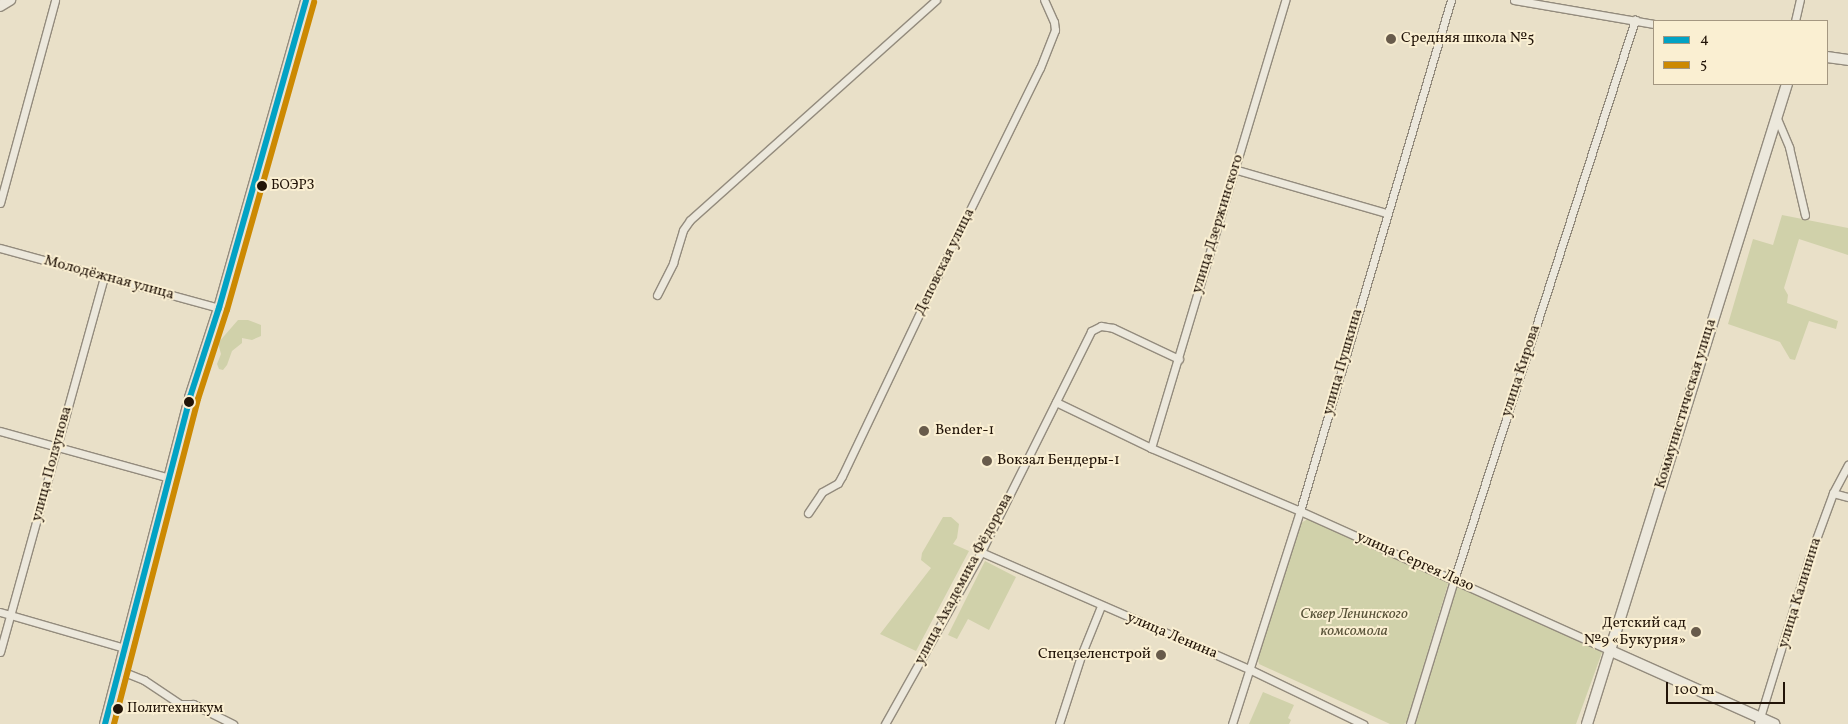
<!DOCTYPE html>
<meta charset="utf-8">
<style>
body{margin:0}
#map{position:relative;width:1848px;height:724px;overflow:hidden;background:#e9e0c8;font-family:Vollkorn,serif}
div>[style]{position:absolute}
.green>*{inset:0;background:#d0d1aa}
.roads{filter:drop-shadow(1px 0 #938b7d) drop-shadow(-1px 0 #938b7d) drop-shadow(0 1px #938b7d) drop-shadow(0 -1px #938b7d)}
.street>*{height:7px;margin:-3.5px;padding:0 3.5px;transform-origin:3.5px;border-radius:3.5px;background:#ece8dc}
.secondary>*{height:10px;margin:-5px;padding:0 5px;transform-origin:5px;border-radius:5px;background:#ece8dc}
.primary>*{height:11px;margin:-5.5px;padding:0 5.5px;transform-origin:5.5px;border-radius:5.5px;background:#e9e3d6}
.bus-1>*{height:6px;margin:-3px;padding:0 3px;transform-origin:3px;border-radius:3px;background:#02a2c4}
.bus-2>*{height:6px;margin:-3px;padding:0 3px;transform-origin:3px;border-radius:3px;background:#cc8902}
.dots>*{width:14px;height:14px;translate:-50% -50%;box-sizing:border-box;border:2px solid #faefd2;border-radius:50%}
span{translate:-50% -50%;white-space:nowrap;text-align:center;line-height:1.15;-webkit-text-stroke:4px #faefd2;paint-order:stroke}
.bus-label{font-size:14px;color:#221408}
.left{translate:0 -50%;text-align:left}
.poi-label{font-size:15px;color:#221408}
.right{translate:-100% -50%;text-align:right}
.street-label{font-size:15px;color:#221408}
.park-label{font-size:15px;color:#585238;font-style:italic}
.legend{position:absolute;left:1653px;top:20px;width:175px;height:65px;box-sizing:border-box;background:#faefd2;border:1px solid #a49781;margin:0;padding:6px 9px;list-style:none;font-size:15px;color:#221408}
.legend li{display:flex;align-items:center;gap:10px;height:25px}
.legend b{width:25px;border:1px solid #a49781}
.scale{position:absolute;left:1666px;top:682px;width:119px;height:22px;box-sizing:border-box;border:2px solid #221408;border-top:0;padding-left:6px;font-size:15px;line-height:18px;white-space:nowrap;color:#221408;-webkit-text-stroke:4px #faefd2;paint-order:stroke}
</style>
<div id="map">
<div class="green">
<div style="clip-path:polygon(1782px 215px,1848px 228px,1848px 255px,1799px 239px,1784px 288px,1788px 295px,1787px 303px,1838px 321px,1836px 329px,1809px 321px,1795px 360px,1790px 359px,1780px 342px,1728px 324px,1753px 239px,1773px 245px)"></div>
<div style="clip-path:polygon(238px 320px,248px 320px,261px 325px,261px 336px,252px 340px,242px 338px,242px 343px,232px 351px,227px 365px,223px 370px,219px 369px,217px 364px,221px 354px,218px 343px)"></div>
<div style="clip-path:polygon(943px 517px,951px 517px,959px 524px,957px 538px,953px 544px,969px 551px,916px 651px,880px 634px,931px 568px,921px 560px,922px 553px)"></div>
<div style="clip-path:polygon(1308px 519px,1315px 520px,1442px 577px,1448px 584px,1407px 722px,1404px 724px,1390px 724px,1259px 664px,1257px 654px,1260px 644px,1299px 524px)"></div>
<div style="clip-path:polygon(985px 561px,1016px 577px,989px 630px,968px 619px,957px 639px,948px 635px)"></div>
<div style="clip-path:polygon(1454px 580px,1604px 647px,1576px 724px,1410px 724px)"></div>
<div style="clip-path:polygon(1263px 692px,1294px 705px,1288px 718px,1291px 720px,1289px 724px,1249px 724px)"></div>
</div>
<div class="roads">
<div class="street">
<div style="left:1514px;top:0;width:142px;rotate:9.7deg"></div>
<div style="left:1795px;top:21px;width:22px;rotate:-77deg"></div>
<div style="left:1776px;top:116px;width:34px;rotate:67deg"></div>
<div style="left:1789px;top:147px;width:70px;rotate:76.8deg"></div>
<div style="left:1234px;top:169px;width:158px;rotate:16.1deg"></div>
<div style="left:0;top:203px;width:210px;rotate:-74.8deg"></div>
<div style="left:0;top:248px;width:227px;rotate:15.3deg"></div>
<div style="left:657px;top:295px;width:36px;rotate:-63deg"></div>
<div style="left:673px;top:263px;width:34px;rotate:-73deg"></div>
<div style="left:683px;top:230px;width:12px;rotate:-55deg"></div>
<div style="left:690px;top:220px;width:330px;rotate:-41.8deg"></div>
<div style="left:1056px;top:402px;width:106px;rotate:25.8deg"></div>
<div style="left:1151px;top:448px;width:162px;rotate:22.9deg"></div>
<div style="left:1300px;top:511px;width:341px;rotate:24.2deg"></div>
<div style="left:0;top:431px;width:175px;rotate:15.5deg"></div>
<div style="left:1151px;top:448px;width:468px;rotate:-73.3deg"></div>
<div style="left:1833px;top:493px;width:16px;rotate:15deg"></div>
<div style="left:808px;top:513px;width:25px;rotate:-56deg"></div>
<div style="left:822px;top:492px;width:18px;rotate:-29deg"></div>
<div style="left:838px;top:483px;width:8px;rotate:-60deg"></div>
<div style="left:842px;top:476px;width:218px;rotate:-64.5deg"></div>
<div style="left:936px;top:279px;width:235px;rotate:-63.8deg"></div>
<div style="left:1040px;top:68px;width:41px;rotate:-68.5deg"></div>
<div style="left:1055px;top:30px;width:8px;rotate:-97deg"></div>
<div style="left:1054px;top:22px;width:24px;rotate:-114deg"></div>
<div style="left:981px;top:552px;width:292px;rotate:23.6deg"></div>
<div style="left:1249px;top:669px;width:127px;rotate:25.8deg"></div>
<div style="left:0;top:612px;width:130px;rotate:16.1deg"></div>
<div style="left:0;top:652px;width:389px;rotate:-74.5deg"></div>
<div style="left:119px;top:670px;width:27px;rotate:22deg"></div>
<div style="left:144px;top:680px;width:43px;rotate:33.7deg"></div>
<div style="left:180px;top:704px;width:13px"></div>
<div style="left:193px;top:704px;width:45px;rotate:26.6deg"></div>
<div style="left:885px;top:724px;width:197px;rotate:-60.8deg"></div>
<div style="left:981px;top:552px;width:247px;rotate:-63.5deg"></div>
<div style="left:1091px;top:331px;width:11px;rotate:-27deg"></div>
<div style="left:1101px;top:326px;width:12px;rotate:9deg"></div>
<div style="left:1113px;top:328px;width:73px;rotate:25.2deg"></div>
<div style="left:1059px;top:724px;width:75px;rotate:-72.1deg"></div>
<div style="left:1082px;top:653px;width:51px;rotate:-68deg"></div>
<div style="left:1232px;top:724px;width:224px;rotate:-72.3deg"></div>
<div style="left:1300px;top:511px;width:533px;rotate:-73.54deg"></div>
<div style="left:1410px;top:724px;width:151px;rotate:-73deg"></div>
<div style="left:1454px;top:580px;width:589px;rotate:-72.09deg"></div>
<div style="left:1758px;top:724px;width:170px;rotate:-72.9deg"></div>
<div style="left:1808px;top:561px;width:72px;rotate:-69.8deg"></div>
<div style="left:1833px;top:493px;width:32px;rotate:-62deg"></div>
</div>
<div class="secondary">
<div style="left:0;top:6px;width:12px;rotate:-31deg"></div>
<div style="left:1827px;top:57px;width:21px;rotate:8deg"></div>
<div style="left:1611px;top:651px;width:179px;rotate:24.1deg"></div>
<div style="left:1587px;top:724px;width:671px;rotate:-72.65deg"></div>
</div>
<div class="primary">
<div style="left:105px;top:724px;width:338px;rotate:-75.4deg"></div>
<div style="left:190px;top:397px;width:94px;rotate:-72deg"></div>
<div style="left:219px;top:308px;width:320px;rotate:-74.2deg"></div>
</div>
</div>
<div class="bus-1">
<div style="left:105px;top:724px;width:338px;rotate:-75.4deg"></div>
<div style="left:190px;top:397px;width:94px;rotate:-72deg"></div>
<div style="left:219px;top:308px;width:320px;rotate:-74.2deg"></div>
</div>
<div class="bus-2">
<div style="left:114px;top:724px;width:336px;rotate:-75.5deg"></div>
<div style="left:198px;top:399px;width:94px;rotate:-72deg"></div>
<div style="left:227px;top:310px;width:320px;rotate:-74.2deg"></div>
</div>
<div class="dots">
<div style="left:1391px;top:39px;background:#685b4b"></div>
<div style="left:262px;top:186px;background:#221408"></div>
<div style="left:189px;top:402px;background:#221408"></div>
<div style="left:924px;top:431px;background:#685b4b"></div>
<div style="left:987px;top:461px;background:#685b4b"></div>
<div style="left:1696px;top:632px;background:#685b4b"></div>
<div style="left:1161px;top:655px;background:#685b4b"></div>
<div style="left:118px;top:709px;background:#221408"></div>
</div>
<div class="bus-label">
<span class="left" style="left:271px;top:186px">БОЭРЗ</span>
<span class="left" style="left:127px;top:709px">Политехникум</span>
</div>
<div class="poi-label">
<span class="left" style="left:1401px;top:39px">Средняя школа №5</span>
<span class="left" style="left:935px;top:431px">Bender-1</span>
<span class="left" style="left:997px;top:461px">Вокзал Бендеры-1</span>
<span class="right" style="left:1686px;top:632px">Детский сад<br>№9 «Букурия»</span>
<span class="right" style="left:1151px;top:655px">Спецзеленстрой</span>
</div>
<div class="street-label">
<span style="left:1218px;top:224px;rotate:-73deg">улица Дзержинского</span>
<span style="left:945px;top:262px;rotate:-64deg">Деповская улица</span>
<span style="left:109px;top:278px;rotate:15deg">Молодёжная улица</span>
<span style="left:1343px;top:362px;rotate:-74deg">улица Пушкина</span>
<span style="left:1521px;top:371px;rotate:-72deg">улица Кирова</span>
<span style="left:1686px;top:404px;rotate:-73deg">Коммунистическая улица</span>
<span style="left:52px;top:464px;rotate:-75deg">улица Ползунова</span>
<span style="left:1415px;top:562px;rotate:24deg">улица Сергея Лазо</span>
<span style="left:964px;top:579px;rotate:-62deg">улица Академика Фёдорова</span>
<span style="left:1800px;top:593px;rotate:-73deg">улица Калинина</span>
<span style="left:1172px;top:636px;rotate:23deg">улица Ленина</span>
</div>
<div class="park-label">
<span style="left:1354px;top:623px">Сквер Ленинского<br>комсомола</span>
</div>
<ul class="legend">
<li><b style="height:6px;background:#02a2c4"></b>4</li>
<li><b style="height:6px;background:#cc8902"></b>5</li>
</ul>
<div class="scale">100 m</div>
</div>
